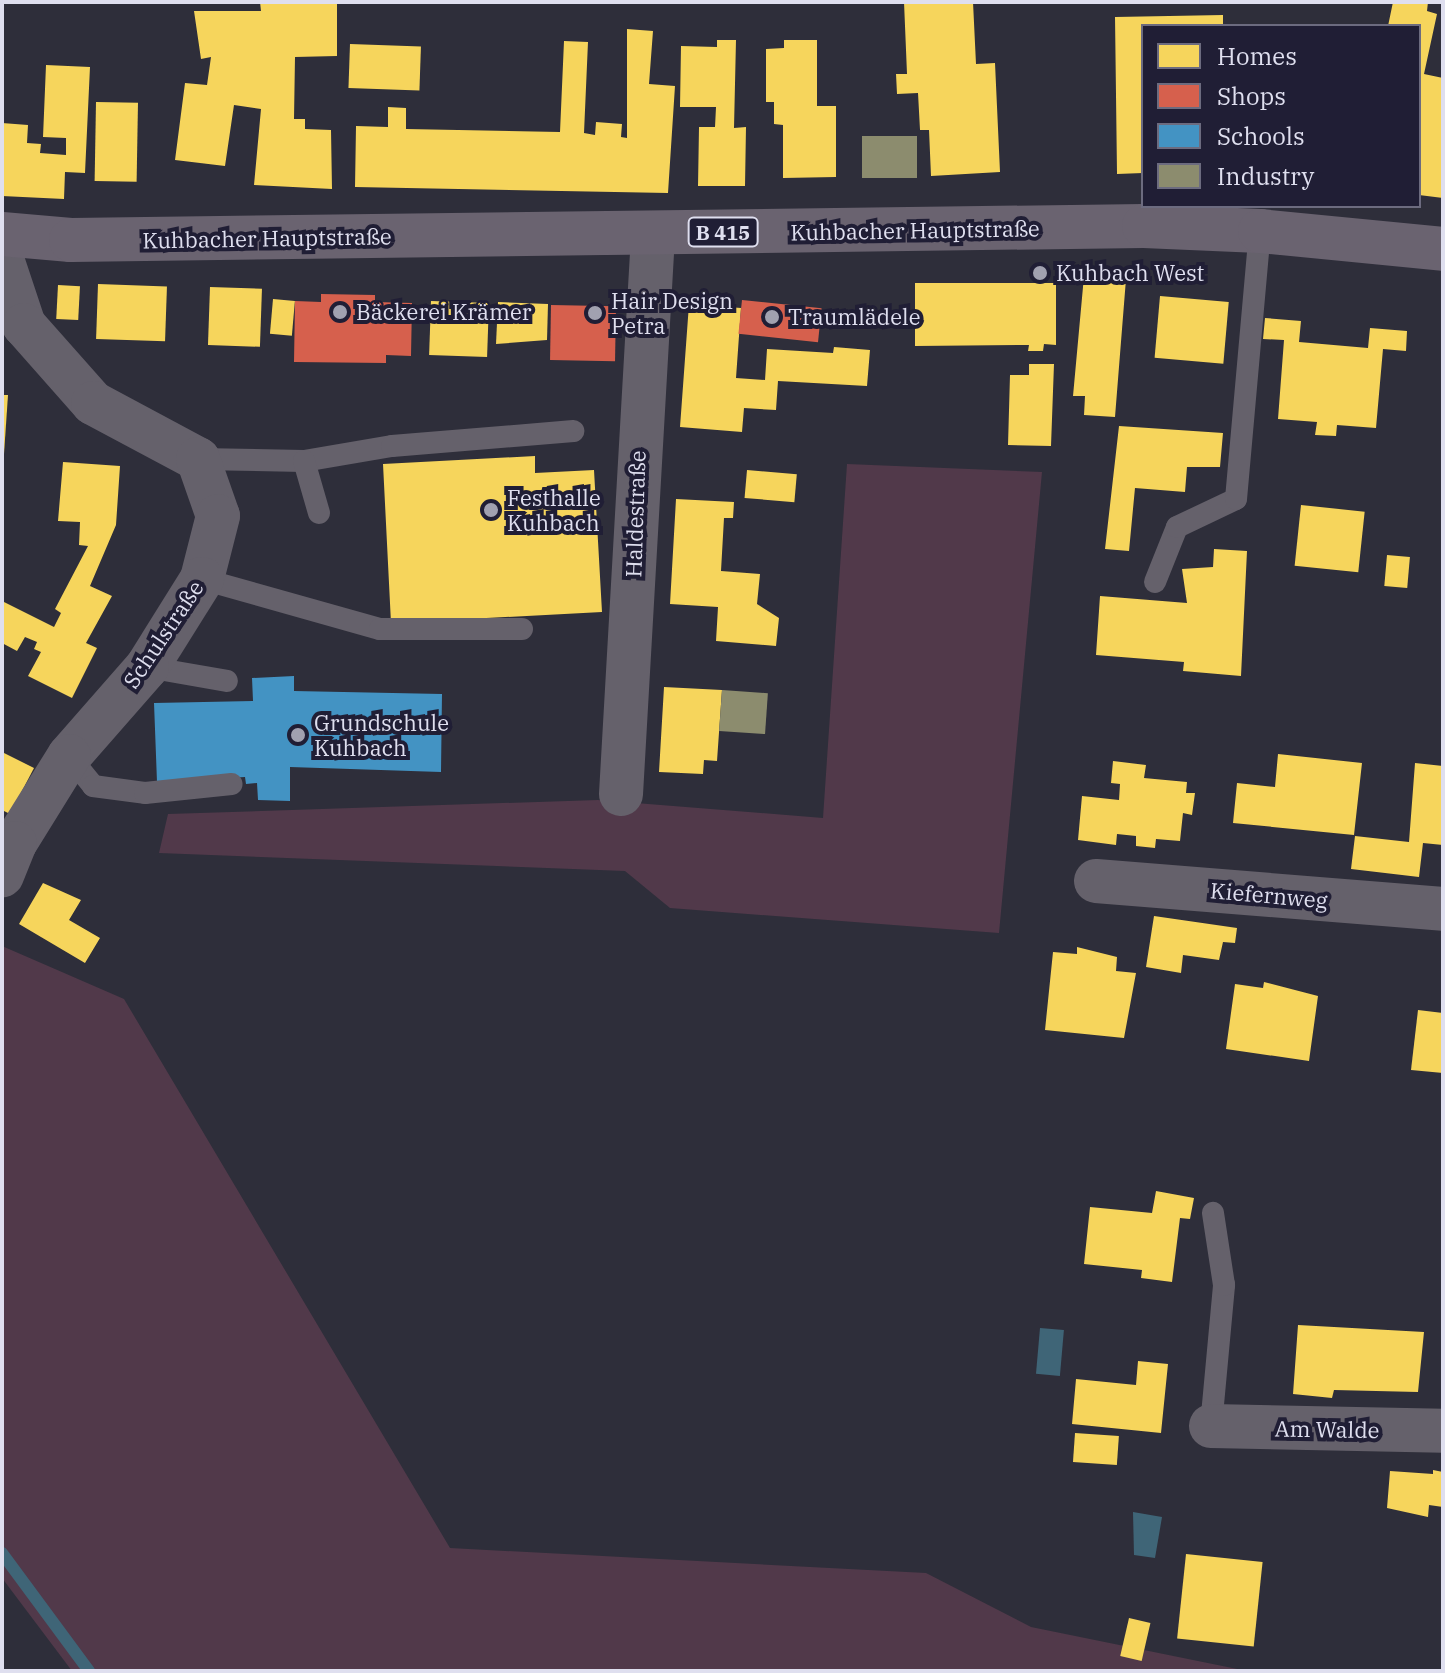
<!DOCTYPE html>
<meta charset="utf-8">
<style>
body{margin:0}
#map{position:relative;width:1445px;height:1673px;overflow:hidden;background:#2e2e3a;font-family:"IBM Plex Serif",serif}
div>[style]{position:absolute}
.green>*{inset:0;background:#51394a}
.water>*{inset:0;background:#3f6577;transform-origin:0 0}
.homes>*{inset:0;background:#f6d55c;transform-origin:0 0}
.shops>*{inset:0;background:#d6604d;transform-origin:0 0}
.schools>*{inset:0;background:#4393c3}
.industry>*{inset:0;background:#8c8c6e;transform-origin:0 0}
.stream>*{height:12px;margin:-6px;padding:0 6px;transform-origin:6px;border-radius:6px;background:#3f6577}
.service>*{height:22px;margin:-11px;padding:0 11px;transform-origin:11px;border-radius:11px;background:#65616b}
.minor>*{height:44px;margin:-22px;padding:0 22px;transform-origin:22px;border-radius:22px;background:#65616b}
.primary>*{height:44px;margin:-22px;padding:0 22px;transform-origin:22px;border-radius:22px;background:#6a6370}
.dots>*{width:22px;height:22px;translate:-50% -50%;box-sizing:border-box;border:4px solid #201e35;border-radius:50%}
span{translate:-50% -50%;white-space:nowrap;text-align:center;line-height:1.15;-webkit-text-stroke:8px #201e35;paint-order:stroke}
.shield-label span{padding:2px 6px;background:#201e35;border:2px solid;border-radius:6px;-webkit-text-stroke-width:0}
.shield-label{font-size:20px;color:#dfdfef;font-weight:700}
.street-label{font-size:22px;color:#dfdfef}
.poi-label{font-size:22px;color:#dfdfef}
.left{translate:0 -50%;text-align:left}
.frame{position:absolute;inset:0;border:4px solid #dfdfef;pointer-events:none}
.legend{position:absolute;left:1141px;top:24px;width:280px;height:184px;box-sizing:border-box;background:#201e35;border:2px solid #6c6b7f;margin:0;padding:10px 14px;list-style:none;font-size:24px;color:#dfdfef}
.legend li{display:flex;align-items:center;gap:16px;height:40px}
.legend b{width:40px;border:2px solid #6c6b7f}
</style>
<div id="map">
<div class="green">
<div style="clip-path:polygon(847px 464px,1042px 472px,999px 933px,670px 908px,625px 871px,159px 853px,168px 814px,598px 800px,823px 818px)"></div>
<div style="clip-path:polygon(2px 946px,124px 999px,450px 1548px,926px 1573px,1031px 1627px,1247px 1671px,72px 1671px,2px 1578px)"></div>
</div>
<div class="water">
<div style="left:1040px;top:1328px;width:24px;height:46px;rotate:5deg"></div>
<div style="clip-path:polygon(1133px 1512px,1162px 1517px,1155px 1558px,1134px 1555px)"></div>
</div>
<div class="homes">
<div style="clip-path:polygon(260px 2px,337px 3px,337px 56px,295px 57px,294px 119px,305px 119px,305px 129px,331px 130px,332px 189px,254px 185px,261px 109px,234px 105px,225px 166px,175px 160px,185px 83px,207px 85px,211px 57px,201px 59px,194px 11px,261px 11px)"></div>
<div style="clip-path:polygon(904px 2px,973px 2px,976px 64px,995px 63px,1000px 172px,931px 176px,929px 130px,920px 130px,918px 93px,897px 94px,896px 74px,907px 74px)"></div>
<div style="clip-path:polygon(1393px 2px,1428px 2px,1427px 11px,1437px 14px,1424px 74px,1443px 78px,1443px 198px,1419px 195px,1419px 26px,1388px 26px)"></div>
<div style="clip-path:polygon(1223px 15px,1223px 26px,1143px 26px,1143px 173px,1117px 174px,1115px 17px)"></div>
<div style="clip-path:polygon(627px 29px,653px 31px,649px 84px,675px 86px,668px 193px,355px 187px,356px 126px,388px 127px,388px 107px,406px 108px,406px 129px,560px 132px,564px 41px,588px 42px,584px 133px,595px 135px,596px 122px,622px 124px,621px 137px,627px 138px)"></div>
<div style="clip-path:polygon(717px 40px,736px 40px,734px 128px,746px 127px,745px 186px,698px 186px,699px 127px,715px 127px,716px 107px,680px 107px,681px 46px,717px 47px)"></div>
<div style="clip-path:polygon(784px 40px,817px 40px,817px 106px,836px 106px,836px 177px,783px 178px,783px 125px,774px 124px,774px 102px,766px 102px,766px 49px,784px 48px)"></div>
<div style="left:350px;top:44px;width:71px;height:44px;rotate:2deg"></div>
<div style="clip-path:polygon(46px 65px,90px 67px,85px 173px,65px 172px,64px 199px,2px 196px,2px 123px,28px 125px,27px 143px,41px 144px,40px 153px,66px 155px,66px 138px,43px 137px)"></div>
<div style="left:96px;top:102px;width:42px;height:79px;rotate:1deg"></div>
<div style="clip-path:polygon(1084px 276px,1126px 279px,1115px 417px,1084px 415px,1085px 396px,1073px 396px)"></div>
<div style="clip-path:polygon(915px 283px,1056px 283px,1056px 345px,1044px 344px,1043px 351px,1028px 351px,1029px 345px,915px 346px)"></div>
<div style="left:98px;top:284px;width:69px;height:55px;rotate:2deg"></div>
<div style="left:58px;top:285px;width:22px;height:34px;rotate:3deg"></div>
<div style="left:210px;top:287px;width:52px;height:58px;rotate:2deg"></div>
<div style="left:1160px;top:296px;width:69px;height:62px;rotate:5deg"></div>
<div style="left:273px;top:299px;width:22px;height:35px;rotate:5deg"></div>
<div style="left:431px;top:301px;width:58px;height:54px;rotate:2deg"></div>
<div style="clip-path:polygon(498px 302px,548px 304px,547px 340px,496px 344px)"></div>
<div style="clip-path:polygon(689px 304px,741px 308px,736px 378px,765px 380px,767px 349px,833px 353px,834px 347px,870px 350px,867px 386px,778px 381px,776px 410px,744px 408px,742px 432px,680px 427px)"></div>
<div style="clip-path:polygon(1265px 318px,1301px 321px,1299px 342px,1368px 348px,1370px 328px,1407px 331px,1406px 351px,1383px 349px,1376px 428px,1337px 425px,1336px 436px,1315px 435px,1317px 422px,1278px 419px,1284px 340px,1263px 339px)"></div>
<div style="clip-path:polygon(1029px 364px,1054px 364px,1051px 446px,1008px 445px,1010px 375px,1029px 375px)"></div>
<div style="clip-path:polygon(2px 395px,8px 395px,4px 454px,2px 454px)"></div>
<div style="clip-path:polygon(1119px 426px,1223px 433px,1220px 467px,1187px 467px,1185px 492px,1135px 488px,1129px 551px,1105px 549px)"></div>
<div style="clip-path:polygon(535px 456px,535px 473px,594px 470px,602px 612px,391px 623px,383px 464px)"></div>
<div style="clip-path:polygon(63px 462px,120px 466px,116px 525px,90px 586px,112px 596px,86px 643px,97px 648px,72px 698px,28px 676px,41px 652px,34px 649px,37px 642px,25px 637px,17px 651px,2px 643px,2px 601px,54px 627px,61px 613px,55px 609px,88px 546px,79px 545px,80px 522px,58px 521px)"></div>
<div style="left:747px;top:470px;width:50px;height:28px;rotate:5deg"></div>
<div style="clip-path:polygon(676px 499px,734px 502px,733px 518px,724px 518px,721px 571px,760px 574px,757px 604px,779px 618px,776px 646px,716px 641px,718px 607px,670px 604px)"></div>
<div style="left:1301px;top:505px;width:64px;height:61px;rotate:6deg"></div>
<div style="clip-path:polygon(1214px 549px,1247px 551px,1241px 676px,1183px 671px,1184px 662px,1096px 655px,1100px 596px,1187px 603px,1182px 569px,1213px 567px)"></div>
<div style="left:1387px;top:555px;width:23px;height:31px;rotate:5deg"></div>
<div style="clip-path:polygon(664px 687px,722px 690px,717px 761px,704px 760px,703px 774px,659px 772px)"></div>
<div style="clip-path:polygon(2px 752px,34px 768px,10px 814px,2px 810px)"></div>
<div style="clip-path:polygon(1278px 754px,1362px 763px,1354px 835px,1233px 823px,1237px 783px,1275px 787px)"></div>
<div style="clip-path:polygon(1113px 761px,1146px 765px,1144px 778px,1187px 782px,1186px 793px,1195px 793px,1192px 815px,1183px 813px,1180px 841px,1156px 839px,1155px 848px,1136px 846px,1136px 836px,1117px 834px,1116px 845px,1078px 840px,1082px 796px,1119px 800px,1120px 784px,1111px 783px)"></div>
<div style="clip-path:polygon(1415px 763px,1443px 766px,1443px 845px,1423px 843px,1419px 877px,1351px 869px,1355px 836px,1409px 842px)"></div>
<div style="clip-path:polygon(43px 883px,81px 900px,69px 920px,100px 938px,85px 963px,19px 924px)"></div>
<div style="clip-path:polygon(1154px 916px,1237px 928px,1235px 943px,1223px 942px,1219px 960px,1183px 955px,1181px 973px,1146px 967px)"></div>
<div style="clip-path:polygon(1077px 947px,1117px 957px,1116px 971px,1136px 973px,1124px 1038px,1045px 1030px,1053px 952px,1077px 954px)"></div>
<div style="clip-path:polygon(1264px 982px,1318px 996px,1309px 1061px,1226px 1049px,1235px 984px,1263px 988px)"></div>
<div style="clip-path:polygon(1418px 1010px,1443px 1013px,1443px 1073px,1411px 1070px)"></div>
<div style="clip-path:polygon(1156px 1191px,1194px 1198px,1190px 1219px,1180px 1218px,1172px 1282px,1141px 1278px,1142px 1270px,1084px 1264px,1090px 1207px,1152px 1213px)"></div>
<div style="clip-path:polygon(1298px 1325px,1424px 1332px,1418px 1392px,1334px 1390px,1332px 1398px,1293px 1394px)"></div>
<div style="clip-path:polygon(1138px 1361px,1168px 1364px,1161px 1433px,1072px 1424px,1076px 1379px,1136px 1385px)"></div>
<div style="left:1075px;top:1433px;width:44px;height:29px;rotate:4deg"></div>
<div style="clip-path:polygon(1433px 1470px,1443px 1472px,1443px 1507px,1429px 1505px,1428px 1517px,1387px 1508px,1390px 1471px,1433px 1474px)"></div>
<div style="left:1186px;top:1554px;width:77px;height:85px;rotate:6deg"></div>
<div style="left:1129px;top:1618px;width:22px;height:39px;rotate:13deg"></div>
</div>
<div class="shops">
<div style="clip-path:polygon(321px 294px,375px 295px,375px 302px,412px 303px,411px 356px,386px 355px,386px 363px,294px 362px,295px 301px,321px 302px)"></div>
<div style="left:742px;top:300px;width:80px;height:34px;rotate:6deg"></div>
<div style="left:551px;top:305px;width:65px;height:55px;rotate:1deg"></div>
</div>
<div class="schools">
<div style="clip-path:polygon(294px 676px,294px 691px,442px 694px,441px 772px,290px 767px,290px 801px,258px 800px,257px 783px,246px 784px,245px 777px,157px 782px,154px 703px,253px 701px,252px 678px)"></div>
</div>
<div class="industry">
<div style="left:917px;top:136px;width:42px;height:55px;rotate:90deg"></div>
<div style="left:722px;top:690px;width:46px;height:41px;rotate:4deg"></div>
</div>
<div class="stream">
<div style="left:2px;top:1553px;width:147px;rotate:53.6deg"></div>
</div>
<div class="service">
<div style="left:198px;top:459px;width:106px;rotate:1.1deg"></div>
<div style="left:304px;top:461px;width:89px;rotate:-9.7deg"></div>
<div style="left:392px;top:446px;width:182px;rotate:-4.7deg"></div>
<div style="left:304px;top:461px;width:54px;rotate:73.9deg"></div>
<div style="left:202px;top:579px;width:185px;rotate:15.7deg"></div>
<div style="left:380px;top:629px;width:142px"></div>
<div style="left:1155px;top:582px;width:59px;rotate:-68.2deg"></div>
<div style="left:1177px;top:527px;width:65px;rotate:-25.4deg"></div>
<div style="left:1236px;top:499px;width:269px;rotate:-84.9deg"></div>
<div style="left:147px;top:667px;width:81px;rotate:9.9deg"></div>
<div style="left:69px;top:756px;width:38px;rotate:51deg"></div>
<div style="left:93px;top:786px;width:52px;rotate:7.7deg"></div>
<div style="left:145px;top:793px;width:87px;rotate:-5.9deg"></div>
<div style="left:1211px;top:1426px;width:142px;rotate:-84.7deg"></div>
<div style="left:1224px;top:1285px;width:73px;rotate:-98.7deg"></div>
</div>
<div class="minor">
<div style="left:2px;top:259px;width:70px;rotate:71.6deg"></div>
<div style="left:24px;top:325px;width:104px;rotate:48.5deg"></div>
<div style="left:93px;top:403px;width:119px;rotate:28.1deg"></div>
<div style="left:198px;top:459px;width:60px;rotate:70.7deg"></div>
<div style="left:218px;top:516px;width:65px;rotate:104.3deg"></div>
<div style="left:202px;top:579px;width:104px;rotate:122deg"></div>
<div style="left:147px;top:667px;width:118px;rotate:131.2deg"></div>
<div style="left:69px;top:756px;width:102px;rotate:121.8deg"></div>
<div style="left:15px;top:843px;width:35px;rotate:112deg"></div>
<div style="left:621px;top:794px;width:560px;rotate:-86.72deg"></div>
<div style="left:1096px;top:881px;width:348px;rotate:4.6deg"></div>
<div style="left:1211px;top:1426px;width:232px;rotate:1.2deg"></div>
</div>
<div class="primary">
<div style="left:2px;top:234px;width:69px;rotate:5deg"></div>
<div style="left:71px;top:240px;width:1073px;rotate:-0.75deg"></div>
<div style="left:1144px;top:226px;width:116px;rotate:2.5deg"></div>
<div style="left:1260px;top:231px;width:184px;rotate:5.6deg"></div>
</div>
<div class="dots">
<div style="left:1040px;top:273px;background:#a1a1b0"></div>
<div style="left:340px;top:312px;background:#a1a1b0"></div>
<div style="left:595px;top:313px;background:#a1a1b0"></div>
<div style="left:772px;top:317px;background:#a1a1b0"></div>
<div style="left:491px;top:510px;background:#a1a1b0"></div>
<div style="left:298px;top:735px;background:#a1a1b0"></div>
</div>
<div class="shield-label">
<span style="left:723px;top:232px">B 415</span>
</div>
<div class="street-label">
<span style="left:915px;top:230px;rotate:-1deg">Kuhbacher Hauptstraße</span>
<span style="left:267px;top:238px;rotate:-1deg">Kuhbacher Hauptstraße</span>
<span style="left:635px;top:514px;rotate:-88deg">Haldestraße</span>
<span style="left:163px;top:634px;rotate:-56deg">Schulstraße</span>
<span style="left:1269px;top:895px;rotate:5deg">Kiefernweg</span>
<span style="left:1327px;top:1429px;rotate:1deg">Am Walde</span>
</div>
<div class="poi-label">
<span class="left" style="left:1056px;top:273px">Kuhbach West</span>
<span class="left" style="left:611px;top:313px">Hair Design<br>Petra</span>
<span class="left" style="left:356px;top:312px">Bäckerei Krämer</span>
<span class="left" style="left:788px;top:317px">Traumlädele</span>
<span class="left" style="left:507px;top:510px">Festhalle<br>Kuhbach</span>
<span class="left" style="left:314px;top:735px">Grundschule<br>Kuhbach</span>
</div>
<div class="frame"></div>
<ul class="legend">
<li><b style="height:22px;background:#f6d55c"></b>Homes</li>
<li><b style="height:22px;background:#d6604d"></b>Shops</li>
<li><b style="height:22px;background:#4393c3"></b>Schools</li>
<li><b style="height:22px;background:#8c8c6e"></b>Industry</li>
</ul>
</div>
